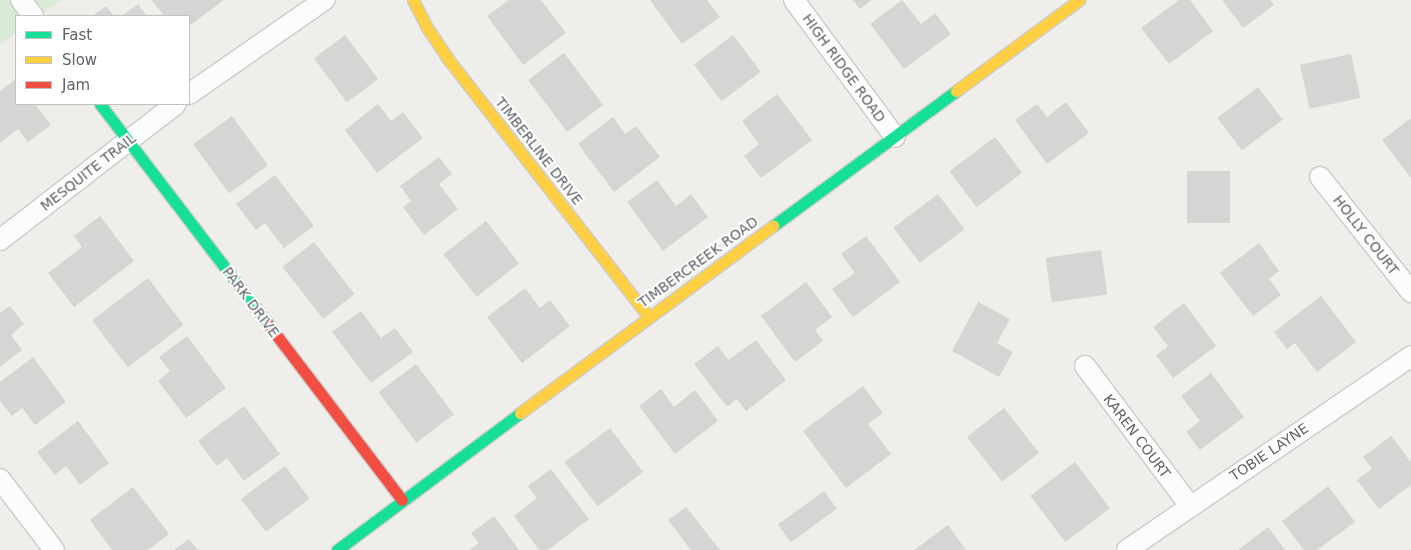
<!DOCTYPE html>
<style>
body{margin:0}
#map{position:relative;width:1411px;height:550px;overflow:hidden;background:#efeeea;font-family:"DejaVu Sans",sans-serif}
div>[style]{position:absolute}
.green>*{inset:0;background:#d8ebd6}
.building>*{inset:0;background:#d6d5d3;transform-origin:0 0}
.roads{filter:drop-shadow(1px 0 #cbcccc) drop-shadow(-1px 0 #cbcccc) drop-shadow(0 1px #cbcccc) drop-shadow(0 -1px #cbcccc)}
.street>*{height:20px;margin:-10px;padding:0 10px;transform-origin:10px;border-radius:10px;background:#fdfcfc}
.fast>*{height:11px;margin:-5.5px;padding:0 5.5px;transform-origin:5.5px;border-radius:5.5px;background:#16e098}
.slow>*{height:11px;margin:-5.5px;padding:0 5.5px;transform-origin:5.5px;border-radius:5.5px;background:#ffcf43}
.jam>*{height:11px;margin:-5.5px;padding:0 5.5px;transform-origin:5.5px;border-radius:5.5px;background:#f24e42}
span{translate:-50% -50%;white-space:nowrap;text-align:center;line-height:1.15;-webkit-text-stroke:4px #fff;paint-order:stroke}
.street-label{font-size:14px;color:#5f6368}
.legend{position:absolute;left:15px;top:15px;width:175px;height:90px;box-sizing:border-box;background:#fff;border:1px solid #bfc1c3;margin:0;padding:6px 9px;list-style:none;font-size:15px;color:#5f6368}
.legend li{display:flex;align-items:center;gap:10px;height:25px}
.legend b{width:25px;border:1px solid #bfc1c3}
</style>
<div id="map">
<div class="green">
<div style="clip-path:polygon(0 0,61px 0,39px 16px,16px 16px,16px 33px,0 45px)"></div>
</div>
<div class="building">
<div style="clip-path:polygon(152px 0,224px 0,189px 26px,189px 16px,164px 16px)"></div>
<div style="clip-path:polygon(509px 0,541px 0,566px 33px,523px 65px,487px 16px)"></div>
<div style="clip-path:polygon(650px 0,707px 0,720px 17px,682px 44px)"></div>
<div style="clip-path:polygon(853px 0,872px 0,860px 9px)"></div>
<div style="clip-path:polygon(902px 0,921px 24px,935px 13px,951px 34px,904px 69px,870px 24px)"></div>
<div style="clip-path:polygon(1179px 0,1190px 0,1213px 31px,1169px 64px,1141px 28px)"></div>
<div style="clip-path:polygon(1222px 0,1270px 0,1274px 5px,1243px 28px)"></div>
<div style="clip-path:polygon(138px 4px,147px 16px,122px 16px)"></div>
<div style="clip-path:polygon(106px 6px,114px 16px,92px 16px)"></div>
<div style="left:345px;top:35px;width:55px;height:39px;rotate:53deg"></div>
<div style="left:733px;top:35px;width:46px;height:49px;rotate:53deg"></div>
<div style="left:564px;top:53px;width:65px;height:45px;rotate:53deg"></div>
<div style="left:1351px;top:54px;width:45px;height:52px;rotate:78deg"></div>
<div style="clip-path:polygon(16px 79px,16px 104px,35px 104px,51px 125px,28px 142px,18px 129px,0 143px,0 91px)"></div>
<div style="left:1258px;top:87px;width:41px;height:51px;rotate:53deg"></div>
<div style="clip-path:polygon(777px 94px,812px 140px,761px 178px,744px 156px,759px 144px,742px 121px)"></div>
<div style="clip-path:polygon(1066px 102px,1089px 133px,1047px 164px,1015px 120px,1037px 104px,1047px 117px)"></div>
<div style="clip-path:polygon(378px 104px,391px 121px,403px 112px,423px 138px,377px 173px,345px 130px)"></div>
<div style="left:232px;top:116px;width:61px;height:48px;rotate:54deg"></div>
<div style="clip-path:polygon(613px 117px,625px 134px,636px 126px,660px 157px,614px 192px,578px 144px)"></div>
<div style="clip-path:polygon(1411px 118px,1411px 178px,1382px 140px)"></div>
<div style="left:995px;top:137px;width:45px;height:57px;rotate:53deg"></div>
<div style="clip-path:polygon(439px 157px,452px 174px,439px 184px,458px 209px,424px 235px,403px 207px,411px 201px,400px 186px)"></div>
<div style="left:1187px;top:171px;width:43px;height:52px"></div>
<div style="clip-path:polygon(275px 175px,314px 226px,284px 248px,265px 223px,256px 230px,236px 204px)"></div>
<div style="clip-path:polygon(657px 180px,676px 206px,691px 194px,708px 217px,663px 251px,627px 202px)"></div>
<div style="left:938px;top:194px;width:44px;height:56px;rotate:53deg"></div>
<div style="clip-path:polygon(100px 216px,134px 261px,74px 307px,48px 273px,82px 247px,74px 236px)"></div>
<div style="left:486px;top:221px;width:54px;height:54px;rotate:52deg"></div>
<div style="clip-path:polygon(866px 236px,900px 282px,853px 317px,832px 289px,855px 273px,841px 254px)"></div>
<div style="left:314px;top:242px;width:66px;height:40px;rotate:52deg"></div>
<div style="clip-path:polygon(1259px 243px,1279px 271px,1269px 279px,1281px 295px,1253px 316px,1220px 273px)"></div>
<div style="left:1101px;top:250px;width:45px;height:56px;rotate:82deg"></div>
<div style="left:148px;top:278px;width:59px;height:70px;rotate:53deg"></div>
<div style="clip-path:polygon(806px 282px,832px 317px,815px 330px,823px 341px,795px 362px,761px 316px)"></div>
<div style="clip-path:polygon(525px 288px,540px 308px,550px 300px,570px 326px,522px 363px,487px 317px)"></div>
<div style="clip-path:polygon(1321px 296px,1356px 342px,1317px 372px,1295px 343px,1287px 349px,1274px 332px)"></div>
<div style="clip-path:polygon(978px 302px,1010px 319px,997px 343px,1013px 352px,999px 377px,952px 351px)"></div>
<div style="clip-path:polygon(1184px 303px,1216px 346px,1173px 378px,1156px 355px,1168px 346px,1153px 327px)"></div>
<div style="clip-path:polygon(10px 306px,24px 324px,11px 335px,22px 350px,0 367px,0 313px)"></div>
<div style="clip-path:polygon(361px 311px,381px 338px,395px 328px,413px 352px,371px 383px,332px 332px)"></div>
<div style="clip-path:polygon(187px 336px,226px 388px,186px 418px,158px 381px,170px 371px,159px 357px)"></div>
<div style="clip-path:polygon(756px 340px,786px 380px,746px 411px,737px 399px,727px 407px,694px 364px,718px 346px,728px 360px)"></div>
<div style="clip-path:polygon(33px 357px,66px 402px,35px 425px,22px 408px,12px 416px,0 401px,0 382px)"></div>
<div style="left:416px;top:364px;width:63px;height:47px;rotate:53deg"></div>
<div style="clip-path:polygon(1211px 373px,1244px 417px,1200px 450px,1186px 432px,1200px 421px,1181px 396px)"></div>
<div style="clip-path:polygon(863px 386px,883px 413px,868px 424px,891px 454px,846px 488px,803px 431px)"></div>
<div style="clip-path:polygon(661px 389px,674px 407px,695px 390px,718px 421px,675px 454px,639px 406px)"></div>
<div style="clip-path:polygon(244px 406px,280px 454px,244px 481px,227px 458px,217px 466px,198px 441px)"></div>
<div style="left:1004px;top:408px;width:57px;height:47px;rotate:52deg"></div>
<div style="clip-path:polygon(78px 421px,109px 463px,80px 485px,66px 466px,55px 475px,37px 452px)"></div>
<div style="left:610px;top:428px;width:55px;height:57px;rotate:53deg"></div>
<div style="clip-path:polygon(1391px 436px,1411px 462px,1411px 485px,1379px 509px,1357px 480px,1372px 469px,1363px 457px)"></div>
<div style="left:1075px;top:462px;width:58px;height:56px;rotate:53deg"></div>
<div style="left:285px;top:466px;width:41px;height:55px;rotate:53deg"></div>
<div style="clip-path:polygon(551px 469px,589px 519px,548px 550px,539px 550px,514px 516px,537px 498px,528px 486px)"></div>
<div style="clip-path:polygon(1328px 486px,1355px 522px,1317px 550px,1304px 550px,1282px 521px)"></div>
<div style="clip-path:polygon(133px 487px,169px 534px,148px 550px,112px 550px,90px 520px)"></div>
<div style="left:824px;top:491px;width:22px;height:57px;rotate:54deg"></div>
<div style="clip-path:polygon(686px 507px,720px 550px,691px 550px,668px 520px)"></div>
<div style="clip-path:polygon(494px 516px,519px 550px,469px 550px,479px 543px,471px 533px)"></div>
<div style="clip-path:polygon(948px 525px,966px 550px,914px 550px)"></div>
<div style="clip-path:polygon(1268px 527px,1285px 550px,1238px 550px)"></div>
<div style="clip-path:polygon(189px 539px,198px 550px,174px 550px)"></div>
</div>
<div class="roads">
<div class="street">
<div style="left:21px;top:0;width:20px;rotate:53deg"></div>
<div style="left:794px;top:0;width:170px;rotate:53.6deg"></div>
<div style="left:189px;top:94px;width:165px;rotate:-34.8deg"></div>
<div style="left:1320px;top:177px;width:147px;rotate:51.6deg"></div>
<div style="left:0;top:240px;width:222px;rotate:-37.7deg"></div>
<div style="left:1085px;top:366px;width:175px;rotate:53.1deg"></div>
<div style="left:0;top:479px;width:89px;rotate:52.7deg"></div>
<div style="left:1127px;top:550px;width:344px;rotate:-34.3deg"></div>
</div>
<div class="fast">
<div style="left:100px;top:104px;width:277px;rotate:52.6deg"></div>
<div style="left:773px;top:226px;width:227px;rotate:-36.4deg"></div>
<div style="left:337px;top:550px;width:229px;rotate:-36.8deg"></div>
</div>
<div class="slow">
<div style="left:413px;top:0;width:29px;rotate:63deg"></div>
<div style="left:426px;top:26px;width:40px;rotate:56deg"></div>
<div style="left:448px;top:59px;width:327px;rotate:52.1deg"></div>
<div style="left:956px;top:91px;width:153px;rotate:-36.5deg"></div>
<div style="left:520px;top:413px;width:315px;rotate:-36.5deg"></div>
</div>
<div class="jam">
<div style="left:268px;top:324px;width:221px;rotate:52.7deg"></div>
</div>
</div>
<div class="street-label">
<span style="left:844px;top:68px;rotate:54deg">HIGH RIDGE ROAD</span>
<span style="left:539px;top:151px;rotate:52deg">TIMBERLINE DRIVE</span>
<span style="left:88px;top:172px;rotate:-38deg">MESQUITE TRAIL</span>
<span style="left:1366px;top:235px;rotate:52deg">HOLLY COURT</span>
<span style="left:698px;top:262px;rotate:-36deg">TIMBERCREEK ROAD</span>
<span style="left:251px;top:302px;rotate:53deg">PARK DRIVE</span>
<span style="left:1137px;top:436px;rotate:53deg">KAREN COURT</span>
<span style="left:1269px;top:452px;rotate:-34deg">TOBIE LAYNE</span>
</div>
<ul class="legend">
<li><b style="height:6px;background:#16e098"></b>Fast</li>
<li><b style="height:6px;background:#ffcf43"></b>Slow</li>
<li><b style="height:6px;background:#f24e42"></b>Jam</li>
</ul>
</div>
